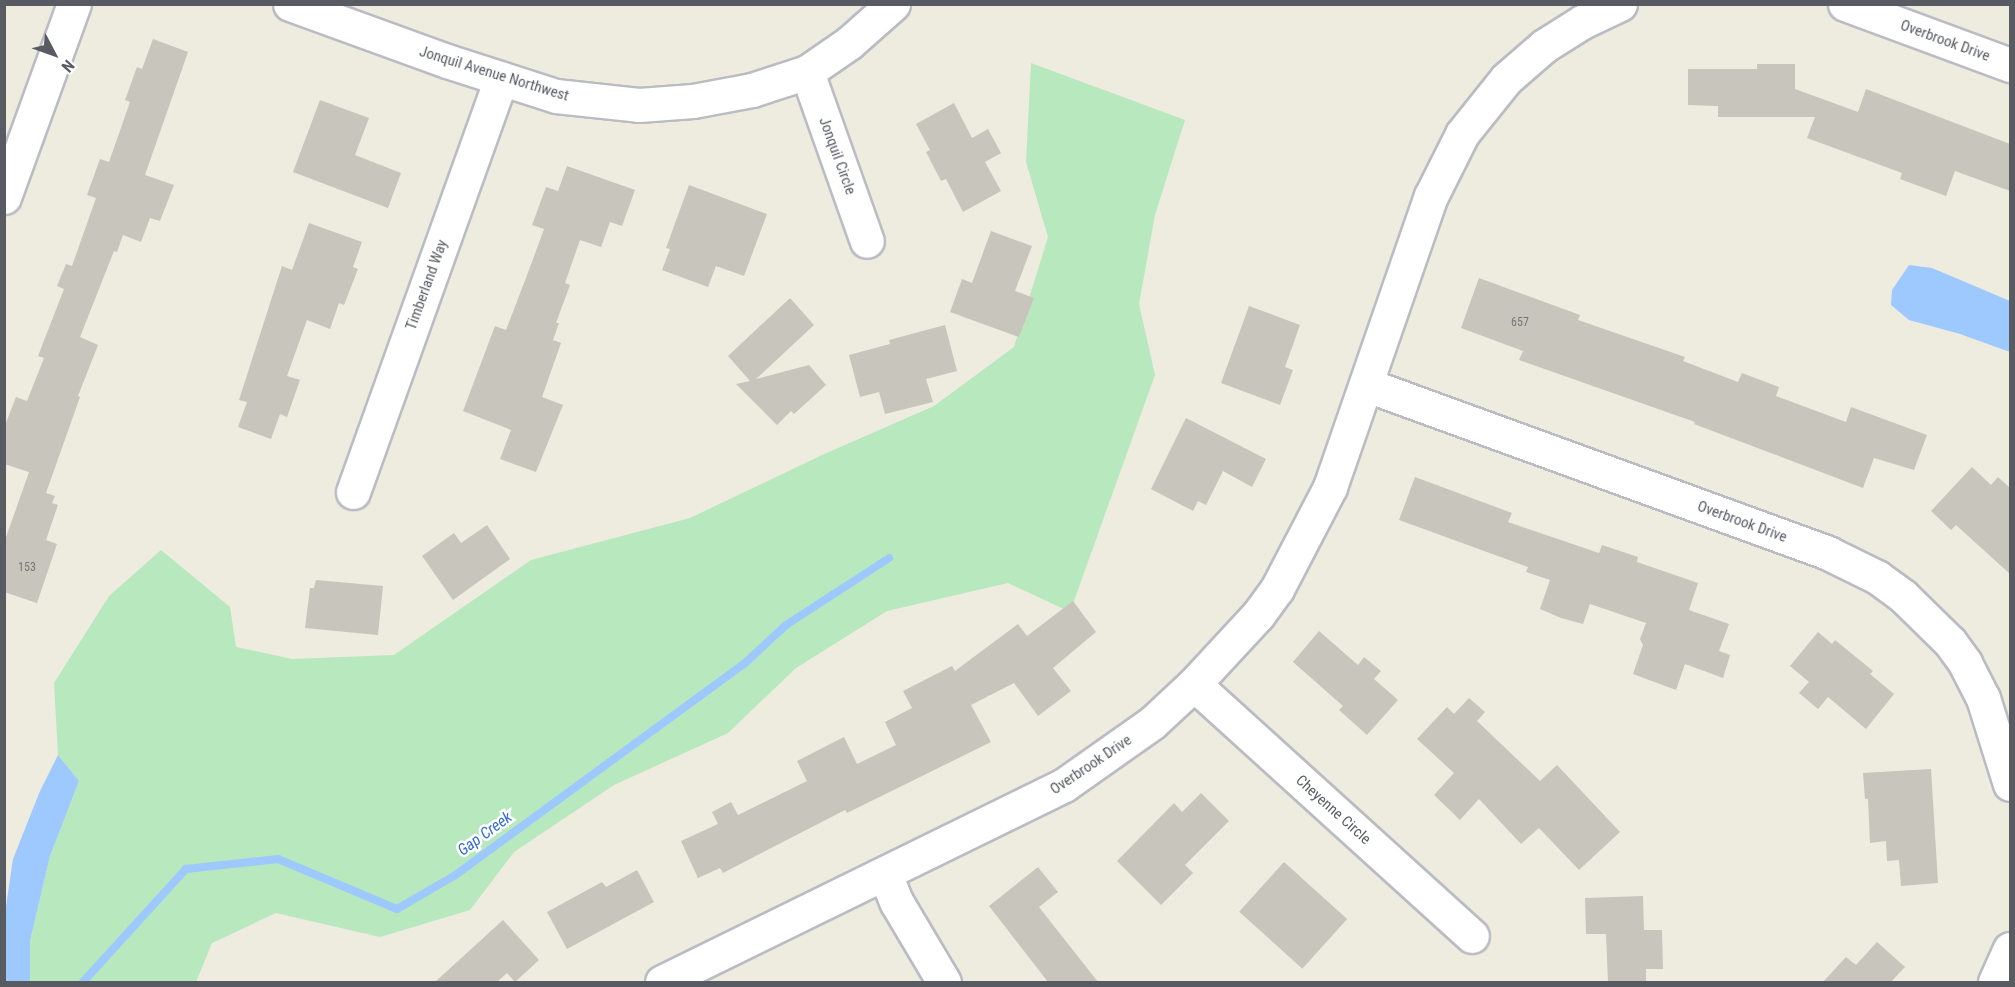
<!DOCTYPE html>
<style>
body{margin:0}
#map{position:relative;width:2015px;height:987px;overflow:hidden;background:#edecdf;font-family:"Roboto Condensed",sans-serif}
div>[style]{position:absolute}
.green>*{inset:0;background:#b8e8be}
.water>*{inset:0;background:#9dc9ff}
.stream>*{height:8px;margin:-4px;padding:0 4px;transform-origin:4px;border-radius:4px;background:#9dc9ff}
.building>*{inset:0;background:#c8c5bc;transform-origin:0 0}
.roads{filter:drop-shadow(2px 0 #babcc3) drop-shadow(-2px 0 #babcc3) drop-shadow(0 2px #babcc3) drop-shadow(0 -2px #babcc3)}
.street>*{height:33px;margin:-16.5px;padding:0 16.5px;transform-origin:16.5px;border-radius:16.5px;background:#fff}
.secondary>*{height:33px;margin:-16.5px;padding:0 16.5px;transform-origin:16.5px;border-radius:16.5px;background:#fff}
span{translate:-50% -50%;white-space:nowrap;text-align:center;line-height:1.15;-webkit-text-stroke:5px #fff;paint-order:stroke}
.number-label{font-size:12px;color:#747678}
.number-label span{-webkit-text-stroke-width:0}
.street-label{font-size:15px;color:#585b62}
.water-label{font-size:16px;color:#346dce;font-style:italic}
.frame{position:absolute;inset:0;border:6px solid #585b62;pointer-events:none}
.north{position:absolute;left:24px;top:24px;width:60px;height:60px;-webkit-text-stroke:4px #fff;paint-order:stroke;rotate:131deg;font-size:16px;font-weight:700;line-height:24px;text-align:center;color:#585b62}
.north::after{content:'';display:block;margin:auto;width:21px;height:27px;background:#585b62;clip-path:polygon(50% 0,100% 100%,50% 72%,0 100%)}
</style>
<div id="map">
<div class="green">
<div style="clip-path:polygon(1031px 63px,1185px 120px,1155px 215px,1139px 304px,1155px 375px,1070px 612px,1008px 583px,887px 611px,796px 668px,728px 733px,614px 785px,514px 852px,470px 910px,380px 937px,276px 913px,212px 943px,196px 982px,30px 982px,30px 941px,50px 856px,79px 781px,58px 755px,54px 683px,109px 596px,161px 550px,230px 607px,236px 647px,292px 659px,394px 655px,531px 560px,690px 518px,822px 455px,934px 406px,1014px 347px,1048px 237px,1026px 162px)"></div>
</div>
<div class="water">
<div style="clip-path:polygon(1909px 265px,1932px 268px,2010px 301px,2010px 352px,1960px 334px,1909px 320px,1891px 305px,1892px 290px)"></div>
<div style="clip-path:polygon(58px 755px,79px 781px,50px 856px,30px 941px,30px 982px,5px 982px,4px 920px,13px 859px,40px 791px)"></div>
</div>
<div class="stream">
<div style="left:83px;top:982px;width:153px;rotate:-47.7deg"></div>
<div style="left:186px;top:869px;width:93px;rotate:-6.2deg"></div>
<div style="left:278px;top:859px;width:129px;rotate:22.8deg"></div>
<div style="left:397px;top:909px;width:66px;rotate:-30.1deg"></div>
<div style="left:454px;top:876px;width:359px;rotate:-36.2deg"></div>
<div style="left:744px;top:664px;width:57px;rotate:-42.9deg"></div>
<div style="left:786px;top:625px;width:123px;rotate:-33deg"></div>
</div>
<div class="building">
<div style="clip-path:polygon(153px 39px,188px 52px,145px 175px,174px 185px,160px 221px,150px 218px,141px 242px,123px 235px,117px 252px,114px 251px,80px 337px,98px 345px,78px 396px,80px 397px,46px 493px,55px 496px,52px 503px,58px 505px,46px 540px,57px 544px,37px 603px,4px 592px,4px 543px,29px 472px,4px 464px,4px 428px,16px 397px,27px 401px,44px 358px,38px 356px,64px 289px,57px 286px,66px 264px,72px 266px,96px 198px,87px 195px,100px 159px,109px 162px,130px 102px,125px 100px,137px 67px,142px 69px)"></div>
<div style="clip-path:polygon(1757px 64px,1795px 64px,1795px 89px,1858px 112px,1866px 89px,2010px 144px,2010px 191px,1955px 171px,1946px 196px,1900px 179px,1902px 173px,1807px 138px,1815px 117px,1718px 117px,1718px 106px,1688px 105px,1688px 69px,1757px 69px)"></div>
<div style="clip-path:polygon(320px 100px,369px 118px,355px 155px,401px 173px,388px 208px,293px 172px)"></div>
<div style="clip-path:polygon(954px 103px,972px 138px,988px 129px,1001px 153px,985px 162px,1001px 191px,963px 212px,946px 179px,941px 181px,926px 152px,930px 150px,916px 124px)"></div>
<div style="clip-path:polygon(567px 166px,635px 190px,622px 226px,610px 222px,601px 247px,580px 240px,565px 283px,570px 285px,556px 323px,559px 323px,553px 340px,561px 343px,542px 397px,563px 405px,536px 472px,500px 459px,511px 430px,463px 411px,495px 326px,506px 330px,529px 270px,544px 229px,532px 225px,546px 187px,558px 191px)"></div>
<div style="clip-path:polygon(689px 185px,767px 214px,744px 276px,716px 266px,708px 287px,662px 270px,670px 249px,666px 248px)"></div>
<div style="clip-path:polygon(309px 223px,362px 242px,353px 267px,358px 269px,344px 305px,339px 303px,330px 329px,307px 320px,287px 376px,300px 380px,287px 417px,280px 414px,271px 439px,238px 427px,247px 402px,239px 400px,282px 266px,292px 270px)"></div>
<div style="clip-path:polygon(991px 231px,1032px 246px,1015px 291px,1034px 298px,1019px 337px,950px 312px,962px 279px,972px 283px)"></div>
<div style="clip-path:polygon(1479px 278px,1580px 315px,1578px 320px,1685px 357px,1683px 361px,1738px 382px,1742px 373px,1779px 387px,1776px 396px,1846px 422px,1851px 407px,1927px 435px,1914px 470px,1874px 458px,1863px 488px,1694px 424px,1695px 422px,1519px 360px,1523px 351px,1461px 328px)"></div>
<div style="clip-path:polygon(790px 298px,814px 325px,756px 379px,809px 365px,826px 385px,794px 414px,791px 411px,777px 425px,736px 384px,750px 381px,728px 356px)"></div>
<div style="clip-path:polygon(1249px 306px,1300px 325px,1285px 367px,1293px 370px,1280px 405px,1221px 383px)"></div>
<div style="clip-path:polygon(945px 325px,957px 371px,926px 379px,933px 402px,885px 414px,879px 392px,860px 397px,849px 355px,890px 344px,889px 340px)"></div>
<div style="clip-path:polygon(1186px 418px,1266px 459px,1252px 487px,1223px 471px,1206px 505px,1198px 501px,1193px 511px,1151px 489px)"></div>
<div style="clip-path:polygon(1972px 467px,1991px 485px,1998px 477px,2010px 488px,2010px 574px,1956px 525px,1951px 530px,1931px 511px)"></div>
<div style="clip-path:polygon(1415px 477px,1512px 513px,1508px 522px,1599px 553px,1602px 545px,1638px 557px,1637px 562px,1698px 583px,1689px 610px,1729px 624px,1719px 651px,1730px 655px,1723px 678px,1685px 664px,1676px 690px,1633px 674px,1643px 645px,1640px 639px,1646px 623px,1590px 604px,1583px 624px,1561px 618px,1540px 609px,1550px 580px,1526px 572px,1528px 567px,1399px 520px)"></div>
<div style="clip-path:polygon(487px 525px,510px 559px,453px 600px,422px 556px,454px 533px,461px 543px)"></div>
<div style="clip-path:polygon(316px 580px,383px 586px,378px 635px,305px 628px,310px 588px,314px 588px)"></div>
<div style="clip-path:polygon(1073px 601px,1096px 632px,1053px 668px,1071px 691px,1038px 716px,1014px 683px,971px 705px,991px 742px,847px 813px,845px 810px,723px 873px,720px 868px,698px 878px,681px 841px,718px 824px,712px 812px,731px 802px,738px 815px,807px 781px,797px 761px,844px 737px,857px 764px,896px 745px,885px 722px,912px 708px,903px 691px,952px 666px,955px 671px,1018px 624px,1027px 636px)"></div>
<div style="clip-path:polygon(1319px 631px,1358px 665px,1364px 657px,1381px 671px,1374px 679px,1398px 700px,1367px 735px,1339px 710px,1343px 706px,1293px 662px)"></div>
<div style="clip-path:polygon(1818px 632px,1832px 644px,1835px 640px,1873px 671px,1870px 674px,1894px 694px,1866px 729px,1828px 697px,1818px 709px,1799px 693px,1809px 682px,1790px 666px)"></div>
<div style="clip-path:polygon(1469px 698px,1485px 712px,1477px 721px,1540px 781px,1557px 765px,1620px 832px,1579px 870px,1539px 828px,1521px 844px,1479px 799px,1460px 820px,1434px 795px,1454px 773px,1417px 739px,1447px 707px,1454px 714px)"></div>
<div style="clip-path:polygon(1931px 769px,1938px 883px,1901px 886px,1899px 860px,1887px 861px,1886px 841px,1870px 843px,1868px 799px,1865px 799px,1863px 773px)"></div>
<div style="clip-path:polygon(1201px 793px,1229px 821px,1185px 865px,1193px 873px,1161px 905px,1117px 861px,1174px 803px,1182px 812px)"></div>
<div style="left:1284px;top:862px;width:85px;height:67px;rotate:42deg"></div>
<div style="clip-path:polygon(1038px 867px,1058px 892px,1039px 907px,1098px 982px,1048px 982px,989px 906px)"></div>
<div style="clip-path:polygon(637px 870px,654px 902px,567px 949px,547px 912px,602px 882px,606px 887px)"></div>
<div style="clip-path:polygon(1643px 896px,1644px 930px,1662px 930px,1663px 969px,1646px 969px,1646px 982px,1608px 982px,1606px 934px,1586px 934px,1585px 898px)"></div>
<div style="clip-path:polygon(503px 920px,539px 960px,515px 982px,507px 973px,497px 982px,435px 982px)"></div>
<div style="clip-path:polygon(1877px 942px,1905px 967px,1891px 982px,1823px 982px,1846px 957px,1856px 965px)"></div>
</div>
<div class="roads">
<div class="street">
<div style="left:1845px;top:4px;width:176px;rotate:20.3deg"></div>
<div style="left:807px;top:72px;width:179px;rotate:70.5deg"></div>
<div style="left:4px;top:197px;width:205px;rotate:-70.1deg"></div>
<div style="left:1367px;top:385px;width:491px;rotate:20deg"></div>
<div style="left:1828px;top:553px;width:55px;rotate:26.1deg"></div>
<div style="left:1877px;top:577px;width:32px;rotate:36deg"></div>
<div style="left:1903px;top:596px;width:66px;rotate:44.4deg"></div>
<div style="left:1950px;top:642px;width:26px;rotate:54deg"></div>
<div style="left:1965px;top:663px;width:39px;rotate:63deg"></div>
<div style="left:1983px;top:698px;width:90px;rotate:72.6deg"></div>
<div style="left:353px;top:492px;width:439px;rotate:-70.3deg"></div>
<div style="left:1194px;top:684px;width:375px;rotate:42.2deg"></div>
<div style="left:885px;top:874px;width:31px;rotate:68deg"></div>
<div style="left:897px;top:903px;width:92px;rotate:59.3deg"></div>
<div style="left:662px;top:982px;width:448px;rotate:-26.1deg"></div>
<div style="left:1064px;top:785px;width:108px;rotate:-35.2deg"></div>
<div style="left:1152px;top:723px;width:57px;rotate:-42.9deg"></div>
<div style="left:1194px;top:684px;width:94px;rotate:-47.2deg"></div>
<div style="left:1258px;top:615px;width:32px;rotate:-54deg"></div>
<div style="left:1277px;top:589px;width:115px;rotate:-62.5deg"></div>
<div style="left:1330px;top:487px;width:308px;rotate:-70.9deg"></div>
<div style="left:1431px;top:196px;width:69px;rotate:-63.4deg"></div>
<div style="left:1462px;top:134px;width:70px;rotate:-51.3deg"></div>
<div style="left:1506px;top:79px;width:50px;rotate:-41deg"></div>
<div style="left:1544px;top:46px;width:45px;rotate:-32.3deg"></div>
<div style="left:1582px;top:22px;width:42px;rotate:-25.3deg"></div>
<div style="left:1995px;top:982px;width:36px;rotate:-66deg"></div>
</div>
<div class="secondary">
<div style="left:290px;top:4px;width:167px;rotate:20deg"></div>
<div style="left:447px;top:61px;width:114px;rotate:17.8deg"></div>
<div style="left:556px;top:96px;width:83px;rotate:6.2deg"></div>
<div style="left:639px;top:105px;width:54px;rotate:-4.2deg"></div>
<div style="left:693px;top:101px;width:60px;rotate:-10.6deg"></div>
<div style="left:752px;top:90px;width:58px;rotate:-18.1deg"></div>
<div style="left:807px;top:72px;width:51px;rotate:-34.6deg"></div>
<div style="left:849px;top:43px;width:59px;rotate:-41.6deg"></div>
</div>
</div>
<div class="number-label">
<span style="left:1520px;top:323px">657</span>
<span style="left:27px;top:568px">153</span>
</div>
<div class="street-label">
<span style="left:1945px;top:41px;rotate:20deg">Overbrook Drive</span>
<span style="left:494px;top:74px;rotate:17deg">Jonquil Avenue Northwest</span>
<span style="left:837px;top:156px;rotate:70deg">Jonquil Circle</span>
<span style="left:427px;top:285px;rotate:-70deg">Timberland Way</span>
<span style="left:1742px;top:522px;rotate:20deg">Overbrook Drive</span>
<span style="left:1091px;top:765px;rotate:-34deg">Overbrook Drive</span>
<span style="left:1333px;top:810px;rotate:42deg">Cheyenne Circle</span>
</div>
<div class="water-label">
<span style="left:485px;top:834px;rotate:-36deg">Gap Creek</span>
</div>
<div class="frame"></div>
<div class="north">N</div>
</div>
